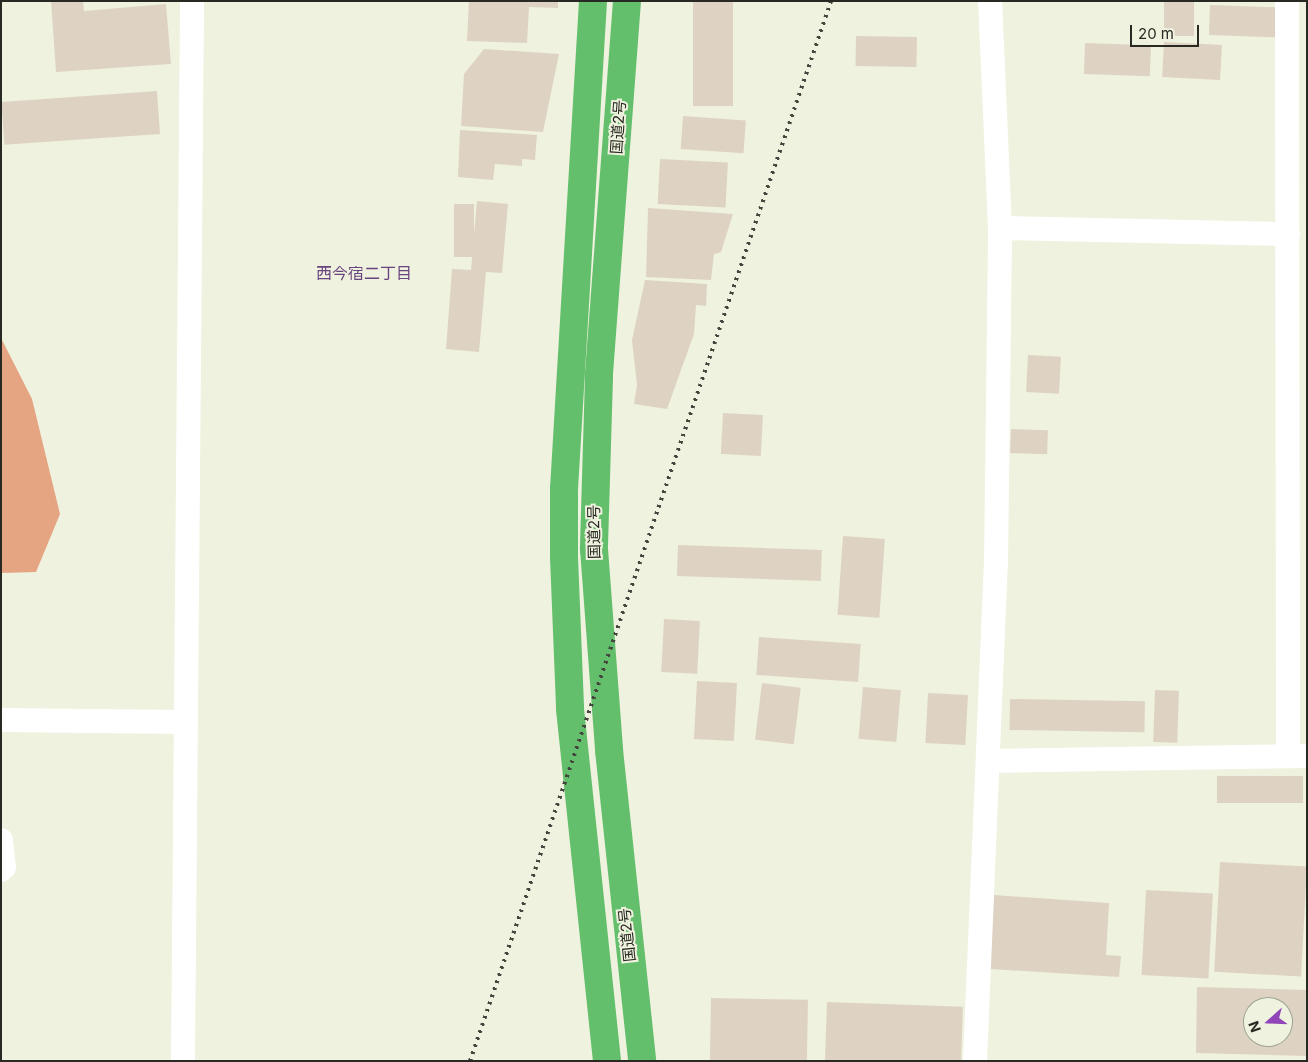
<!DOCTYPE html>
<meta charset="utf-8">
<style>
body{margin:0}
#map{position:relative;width:1308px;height:1062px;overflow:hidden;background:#eff2de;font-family:Inter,"Noto Sans JP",sans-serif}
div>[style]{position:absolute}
.forest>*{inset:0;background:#e5a482}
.building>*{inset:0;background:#ded3c2;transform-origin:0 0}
.minor>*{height:24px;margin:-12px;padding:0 12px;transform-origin:12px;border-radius:12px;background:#fff}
.trunk>*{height:28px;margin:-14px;padding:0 14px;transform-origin:14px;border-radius:14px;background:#64bf6c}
.rail>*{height:4px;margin-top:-2px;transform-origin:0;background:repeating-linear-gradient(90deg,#44463d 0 2.5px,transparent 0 7.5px)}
span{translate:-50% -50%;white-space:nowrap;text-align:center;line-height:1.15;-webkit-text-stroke:4px #eff2de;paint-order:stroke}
.street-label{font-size:15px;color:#282922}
.neighbourhood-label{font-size:16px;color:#69457f}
.frame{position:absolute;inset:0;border:2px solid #282922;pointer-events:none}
.north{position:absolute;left:1243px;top:997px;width:50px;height:50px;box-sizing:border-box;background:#eff2de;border:1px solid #9fa293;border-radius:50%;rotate:250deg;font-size:14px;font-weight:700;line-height:20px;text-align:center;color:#282922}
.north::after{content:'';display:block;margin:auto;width:18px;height:22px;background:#9046b8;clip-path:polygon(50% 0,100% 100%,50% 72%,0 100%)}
.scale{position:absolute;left:1130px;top:25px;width:69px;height:22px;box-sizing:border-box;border:2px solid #282922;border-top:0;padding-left:6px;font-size:15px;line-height:18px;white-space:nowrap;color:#282922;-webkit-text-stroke:4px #eff2de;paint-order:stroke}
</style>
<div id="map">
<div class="forest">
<div style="clip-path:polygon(1px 338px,32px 399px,60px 514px,36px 572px,1px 573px)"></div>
</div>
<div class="building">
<div style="clip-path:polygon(51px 1px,83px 1px,84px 11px,166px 4px,171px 64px,56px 72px)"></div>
<div style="clip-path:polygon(469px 1px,558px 1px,558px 8px,529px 7px,527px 43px,467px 41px)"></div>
<div style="left:693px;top:1px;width:40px;height:105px"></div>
<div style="left:1164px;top:1px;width:30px;height:35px"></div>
<div style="left:1210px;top:5px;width:67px;height:30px;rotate:2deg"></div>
<div style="left:856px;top:36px;width:61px;height:30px;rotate:1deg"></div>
<div style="left:1164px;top:42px;width:58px;height:35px;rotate:3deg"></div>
<div style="left:1085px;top:43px;width:66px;height:31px;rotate:2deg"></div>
<div style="clip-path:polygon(484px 49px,559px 54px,543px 132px,461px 126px,464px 74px)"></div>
<div style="left:157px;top:91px;width:43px;height:156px;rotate:86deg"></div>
<div style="left:683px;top:116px;width:63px;height:33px;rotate:4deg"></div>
<div style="clip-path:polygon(460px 130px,537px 135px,535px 160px,522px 159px,522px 166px,495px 164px,493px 180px,458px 177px)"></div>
<div style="left:660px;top:159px;width:68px;height:45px;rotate:3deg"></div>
<div style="clip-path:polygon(477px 201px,508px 204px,502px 273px,486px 272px,479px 352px,446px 349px,452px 269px,471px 270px)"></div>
<div style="left:454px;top:204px;width:20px;height:53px"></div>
<div style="clip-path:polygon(648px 208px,733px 214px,721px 252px,714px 254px,711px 280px,646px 277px)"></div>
<div style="clip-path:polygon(645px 280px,707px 284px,706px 306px,696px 305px,694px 334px,667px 409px,634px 404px,637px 385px,632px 340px)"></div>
<div style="left:1028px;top:355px;width:33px;height:37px;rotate:3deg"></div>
<div style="left:723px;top:413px;width:40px;height:41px;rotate:3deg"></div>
<div style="left:1011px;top:429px;width:37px;height:24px;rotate:2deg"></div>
<div style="left:843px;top:536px;width:42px;height:79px;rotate:4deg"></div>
<div style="left:678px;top:545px;width:144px;height:31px;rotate:2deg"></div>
<div style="left:664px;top:619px;width:36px;height:53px;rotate:3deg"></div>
<div style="left:759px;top:637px;width:102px;height:38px;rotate:4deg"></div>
<div style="left:697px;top:681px;width:40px;height:58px;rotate:3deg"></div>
<div style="left:762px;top:683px;width:39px;height:57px;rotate:7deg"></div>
<div style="left:863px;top:687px;width:38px;height:52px;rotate:5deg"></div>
<div style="left:1155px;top:690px;width:24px;height:52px;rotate:2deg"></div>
<div style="left:928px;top:693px;width:40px;height:50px;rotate:3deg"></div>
<div style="left:1010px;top:699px;width:135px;height:31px;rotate:1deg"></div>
<div style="left:1217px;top:776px;width:86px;height:27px"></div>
<div style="left:1220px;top:862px;width:87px;height:110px;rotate:3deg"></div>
<div style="left:1146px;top:890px;width:67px;height:85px;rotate:3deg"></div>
<div style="clip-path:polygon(994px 895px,1109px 903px,1106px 955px,1121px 956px,1119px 977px,990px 969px)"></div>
<div style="clip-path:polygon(evenodd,1197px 987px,1307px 990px,1307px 1056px,1196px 1053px,1197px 987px,1253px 1007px,1283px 1007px,1283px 1037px,1253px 1037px,1253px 1007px)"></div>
<div style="left:711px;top:998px;width:97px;height:63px;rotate:1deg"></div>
<div style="left:827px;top:1002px;width:136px;height:59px;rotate:2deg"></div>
</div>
<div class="minor">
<div style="left:1287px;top:1px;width:755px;rotate:89.92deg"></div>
<div style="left:1000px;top:228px;width:288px;rotate:1.2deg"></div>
<div style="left:1px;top:720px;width:185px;rotate:0.6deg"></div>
<div style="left:990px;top:761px;width:317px;rotate:-0.9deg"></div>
<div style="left:1px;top:840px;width:27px;rotate:84deg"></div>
<div style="left:4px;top:867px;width:4px;rotate:135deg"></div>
<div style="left:183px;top:1061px;width:1060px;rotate:-89.51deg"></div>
<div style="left:975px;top:1061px;width:496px;rotate:-87.6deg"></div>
<div style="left:996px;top:565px;width:337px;rotate:-89.3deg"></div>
<div style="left:1000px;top:228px;width:227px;rotate:-92.5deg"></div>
</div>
<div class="trunk">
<div style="left:593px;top:1px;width:489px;rotate:93.4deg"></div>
<div style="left:564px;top:489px;width:68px;rotate:90deg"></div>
<div style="left:564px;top:557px;width:152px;rotate:87.7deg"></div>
<div style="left:570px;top:709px;width:354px;rotate:84deg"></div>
<div style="left:627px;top:1px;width:377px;rotate:94.3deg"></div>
<div style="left:599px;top:377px;width:172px;rotate:91.7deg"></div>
<div style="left:594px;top:549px;width:202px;rotate:85.7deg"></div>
<div style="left:609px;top:750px;width:313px;rotate:83.9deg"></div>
</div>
<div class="rail">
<div style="left:470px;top:1061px;width:1120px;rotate:-71.19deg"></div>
</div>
<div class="street-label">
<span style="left:618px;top:127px;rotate:-86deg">国道2号</span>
<span style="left:594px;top:532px;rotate:-91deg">国道2号</span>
<span style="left:627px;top:935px;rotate:-96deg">国道2号</span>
</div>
<div class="neighbourhood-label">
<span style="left:364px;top:273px">西今宿二丁目</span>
</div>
<div class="frame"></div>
<div class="north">N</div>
<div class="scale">20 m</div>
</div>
